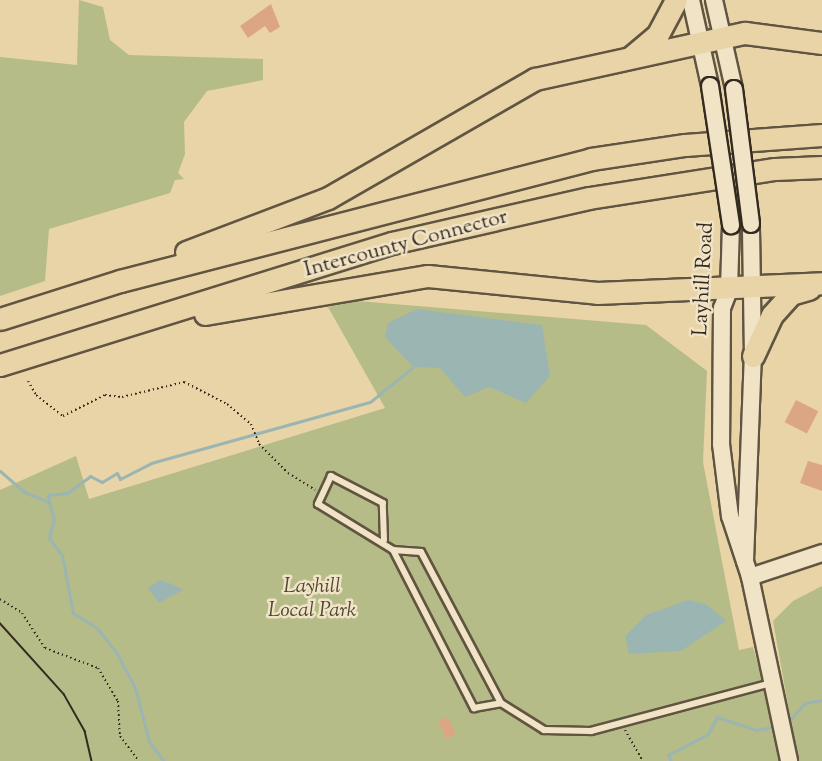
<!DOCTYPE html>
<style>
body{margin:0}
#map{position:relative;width:822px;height:761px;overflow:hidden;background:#e8d4a7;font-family:"Sorts Mill Goudy",serif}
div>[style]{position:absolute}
.green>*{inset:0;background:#b6bc87}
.water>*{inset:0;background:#9bb5b2}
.stream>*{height:3px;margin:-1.5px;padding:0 1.5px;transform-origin:1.5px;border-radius:1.5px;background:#9bb5b2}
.building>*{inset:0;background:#dca685;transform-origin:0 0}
.path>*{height:2px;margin-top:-1px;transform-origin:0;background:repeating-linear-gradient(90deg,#342b20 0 1.5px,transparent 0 4.5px)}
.roads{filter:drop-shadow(2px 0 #615542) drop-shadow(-2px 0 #615542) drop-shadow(0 2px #615542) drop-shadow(0 -2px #615542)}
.lane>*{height:6px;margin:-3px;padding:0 3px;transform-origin:3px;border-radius:3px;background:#f0e3c6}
.secondary>*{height:16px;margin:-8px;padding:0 8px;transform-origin:8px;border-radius:8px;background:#f0e3c6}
.highway>*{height:21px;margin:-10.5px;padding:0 10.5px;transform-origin:10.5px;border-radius:10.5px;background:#e8d4a7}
.tram>*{height:1.5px;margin:-0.75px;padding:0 0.75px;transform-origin:0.75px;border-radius:0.75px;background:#342b20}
.bridges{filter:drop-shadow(2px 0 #342b20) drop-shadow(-2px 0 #342b20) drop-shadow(0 2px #342b20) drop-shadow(0 -2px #342b20)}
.secondary-bridge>*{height:16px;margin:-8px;padding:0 8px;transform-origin:8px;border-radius:8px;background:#f0e3c6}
span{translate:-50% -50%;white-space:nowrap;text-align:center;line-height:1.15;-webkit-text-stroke:5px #f0e3c6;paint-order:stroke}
.street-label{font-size:21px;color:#342b20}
.park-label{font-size:21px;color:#4e4835;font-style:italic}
</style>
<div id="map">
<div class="green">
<div style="clip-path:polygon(79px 0,103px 7px,110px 40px,129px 55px,263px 59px,263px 80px,207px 91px,184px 122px,185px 154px,178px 173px,184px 179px,175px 180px,170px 193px,49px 229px,45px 281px,0 296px,0 57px,77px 65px)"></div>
<div style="clip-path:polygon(358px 301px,646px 325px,707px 371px,703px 462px,739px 650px,753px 647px,785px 761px,0 761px,0 490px,76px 456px,89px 499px,385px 408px,328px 307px)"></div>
<div style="clip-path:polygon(822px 586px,822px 761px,798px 761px,773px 621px,793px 601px)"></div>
</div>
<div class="water">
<div style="clip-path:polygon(417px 309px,542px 325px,550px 376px,526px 403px,489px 387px,465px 397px,440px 368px,413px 367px,385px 337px,388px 323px)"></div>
<div style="clip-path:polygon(160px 580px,172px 584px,183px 590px,159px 603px,148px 588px)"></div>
<div style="clip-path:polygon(688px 600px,706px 604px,726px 621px,681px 651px,629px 654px,625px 636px,646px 615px)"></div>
</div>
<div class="stream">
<div style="left:0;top:471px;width:32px;rotate:41deg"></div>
<div style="left:24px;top:492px;width:27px;rotate:22deg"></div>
<div style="left:49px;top:502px;width:18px;rotate:74deg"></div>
<div style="left:54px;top:519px;width:20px;rotate:105deg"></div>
<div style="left:49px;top:538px;width:21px;rotate:53deg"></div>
<div style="left:62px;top:555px;width:59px;rotate:79.3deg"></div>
<div style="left:73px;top:613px;width:28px;rotate:32deg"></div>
<div style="left:97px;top:628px;width:31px;rotate:52deg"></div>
<div style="left:116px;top:652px;width:40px;rotate:62deg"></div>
<div style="left:135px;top:687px;width:57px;rotate:75.7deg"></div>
<div style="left:149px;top:742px;width:24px;rotate:52deg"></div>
<div style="left:49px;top:502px;width:7px;rotate:-98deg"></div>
<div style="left:48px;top:495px;width:19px;rotate:-6deg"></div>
<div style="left:67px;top:493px;width:29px;rotate:-36deg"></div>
<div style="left:90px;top:476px;width:13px;rotate:27deg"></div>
<div style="left:102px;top:482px;width:17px;rotate:-31deg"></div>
<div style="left:117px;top:473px;width:7px;rotate:63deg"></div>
<div style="left:120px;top:479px;width:35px;rotate:-27deg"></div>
<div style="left:151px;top:463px;width:227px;rotate:-15.6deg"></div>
<div style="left:370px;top:402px;width:55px;rotate:-39.1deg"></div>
<div style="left:786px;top:724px;width:28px;rotate:-48deg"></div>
<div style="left:805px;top:703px;width:17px;rotate:-10deg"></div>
<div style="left:671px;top:761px;width:7px;rotate:-117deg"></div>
<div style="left:668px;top:755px;width:45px;rotate:-27.7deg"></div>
<div style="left:708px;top:734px;width:19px;rotate:-62deg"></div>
<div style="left:717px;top:717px;width:41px;rotate:18.4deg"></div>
<div style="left:756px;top:730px;width:21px;rotate:-11deg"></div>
</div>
<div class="building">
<div style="clip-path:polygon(271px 4px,280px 27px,270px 33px,265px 26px,248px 38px,240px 26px)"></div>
<div style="left:796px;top:400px;width:25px;height:25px;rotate:27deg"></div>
<div style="clip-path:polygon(808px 461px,822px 465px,822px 491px,800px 483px)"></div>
<div style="left:448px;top:717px;width:19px;height:11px;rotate:65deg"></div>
</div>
<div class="path">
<div style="left:28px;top:381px;width:16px;rotate:60deg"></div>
<div style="left:36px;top:395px;width:34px;rotate:38deg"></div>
<div style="left:63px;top:416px;width:47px;rotate:-26.6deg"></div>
<div style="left:105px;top:395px;width:17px;rotate:7deg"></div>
<div style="left:122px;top:397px;width:64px;rotate:-13.6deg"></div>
<div style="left:184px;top:382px;width:48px;rotate:27.1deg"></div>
<div style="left:227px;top:404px;width:31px;rotate:40deg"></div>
<div style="left:251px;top:424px;width:22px;rotate:68deg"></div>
<div style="left:259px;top:444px;width:41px;rotate:45deg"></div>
<div style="left:288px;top:473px;width:32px;rotate:32deg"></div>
<div style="left:0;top:599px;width:26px;rotate:32deg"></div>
<div style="left:22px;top:613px;width:42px;rotate:56.7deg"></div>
<div style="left:45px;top:648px;width:57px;rotate:20.7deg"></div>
<div style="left:98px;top:668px;width:39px;rotate:59deg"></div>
<div style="left:118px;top:701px;width:35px;rotate:87deg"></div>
<div style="left:120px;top:736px;width:31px;rotate:53deg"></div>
<div style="left:625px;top:730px;width:36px;rotate:60deg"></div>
</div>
<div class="roads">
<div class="lane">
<div style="left:384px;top:540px;width:37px;rotate:-92deg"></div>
<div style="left:383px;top:503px;width:59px;rotate:-152.6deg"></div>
<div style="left:331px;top:476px;width:31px;rotate:115deg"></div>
<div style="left:318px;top:504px;width:88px;rotate:31.5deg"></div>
<div style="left:393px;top:550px;width:178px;rotate:62.9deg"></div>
<div style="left:474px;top:708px;width:27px;rotate:-10deg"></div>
<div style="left:501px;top:703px;width:51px;rotate:32.1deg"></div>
<div style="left:544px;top:730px;width:47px;rotate:1.2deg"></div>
<div style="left:591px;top:731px;width:187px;rotate:-14.9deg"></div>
<div style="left:393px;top:550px;width:28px;rotate:4deg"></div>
<div style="left:421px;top:552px;width:171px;rotate:62.1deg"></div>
</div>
<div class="secondary">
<div style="left:691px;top:0;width:88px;rotate:77.5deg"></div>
<div style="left:714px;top:0;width:91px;rotate:77.3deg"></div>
<div style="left:731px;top:225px;width:65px;rotate:91.8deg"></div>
<div style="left:729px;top:290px;width:19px;rotate:111deg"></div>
<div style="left:722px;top:308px;width:136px;rotate:90.4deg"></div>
<div style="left:721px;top:444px;width:73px;rotate:82.9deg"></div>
<div style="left:730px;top:516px;width:64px;rotate:71.8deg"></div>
<div style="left:750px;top:577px;width:188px;rotate:78deg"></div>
<div style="left:745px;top:561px;width:205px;rotate:-87.8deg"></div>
<div style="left:753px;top:356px;width:132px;rotate:-90.9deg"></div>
<div style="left:750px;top:577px;width:76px;rotate:-18.4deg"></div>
</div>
<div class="highway">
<div style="left:631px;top:57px;width:35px;rotate:-40deg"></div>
<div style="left:658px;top:34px;width:38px;rotate:-62deg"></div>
<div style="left:186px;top:252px;width:152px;rotate:-20.8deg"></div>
<div style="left:328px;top:198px;width:239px;rotate:-29.9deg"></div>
<div style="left:535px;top:79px;width:215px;rotate:-12.4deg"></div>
<div style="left:745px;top:33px;width:78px;rotate:7.4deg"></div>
<div style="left:205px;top:314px;width:226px;rotate:-9.7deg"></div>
<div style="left:428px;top:276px;width:170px;rotate:5.7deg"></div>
<div style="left:597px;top:293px;width:225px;rotate:-2.5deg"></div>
<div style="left:0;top:319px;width:126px;rotate:-17.6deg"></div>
<div style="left:120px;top:281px;width:487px;rotate:-14.5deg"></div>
<div style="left:591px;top:159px;width:95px;rotate:-8.5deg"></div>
<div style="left:685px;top:145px;width:137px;rotate:-4.2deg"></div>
<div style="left:753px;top:356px;width:45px;rotate:-65.1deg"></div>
<div style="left:772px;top:315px;width:28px;rotate:-48deg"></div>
<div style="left:791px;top:294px;width:19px;rotate:-16deg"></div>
<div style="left:0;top:365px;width:411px;rotate:-17.3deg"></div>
<div style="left:392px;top:243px;width:202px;rotate:-12.9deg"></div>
<div style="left:589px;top:198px;width:188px;rotate:-8.9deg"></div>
<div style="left:775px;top:169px;width:47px;rotate:-2.4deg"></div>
</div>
</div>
<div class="tram">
<div style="left:0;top:623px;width:96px;rotate:48deg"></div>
<div style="left:64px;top:694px;width:43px;rotate:60.4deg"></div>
<div style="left:85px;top:731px;width:31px;rotate:77deg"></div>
</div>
<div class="bridges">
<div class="secondary-bridge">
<div style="left:710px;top:86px;width:141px;rotate:81.4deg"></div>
<div style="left:734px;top:89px;width:136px;rotate:82.8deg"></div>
</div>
</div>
<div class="street-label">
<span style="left:406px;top:244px;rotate:-15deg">Intercounty Connector</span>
<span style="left:704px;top:279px;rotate:-87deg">Layhill Road</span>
</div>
<div class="park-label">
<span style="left:312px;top:599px">Layhill<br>Local Park</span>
</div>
</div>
